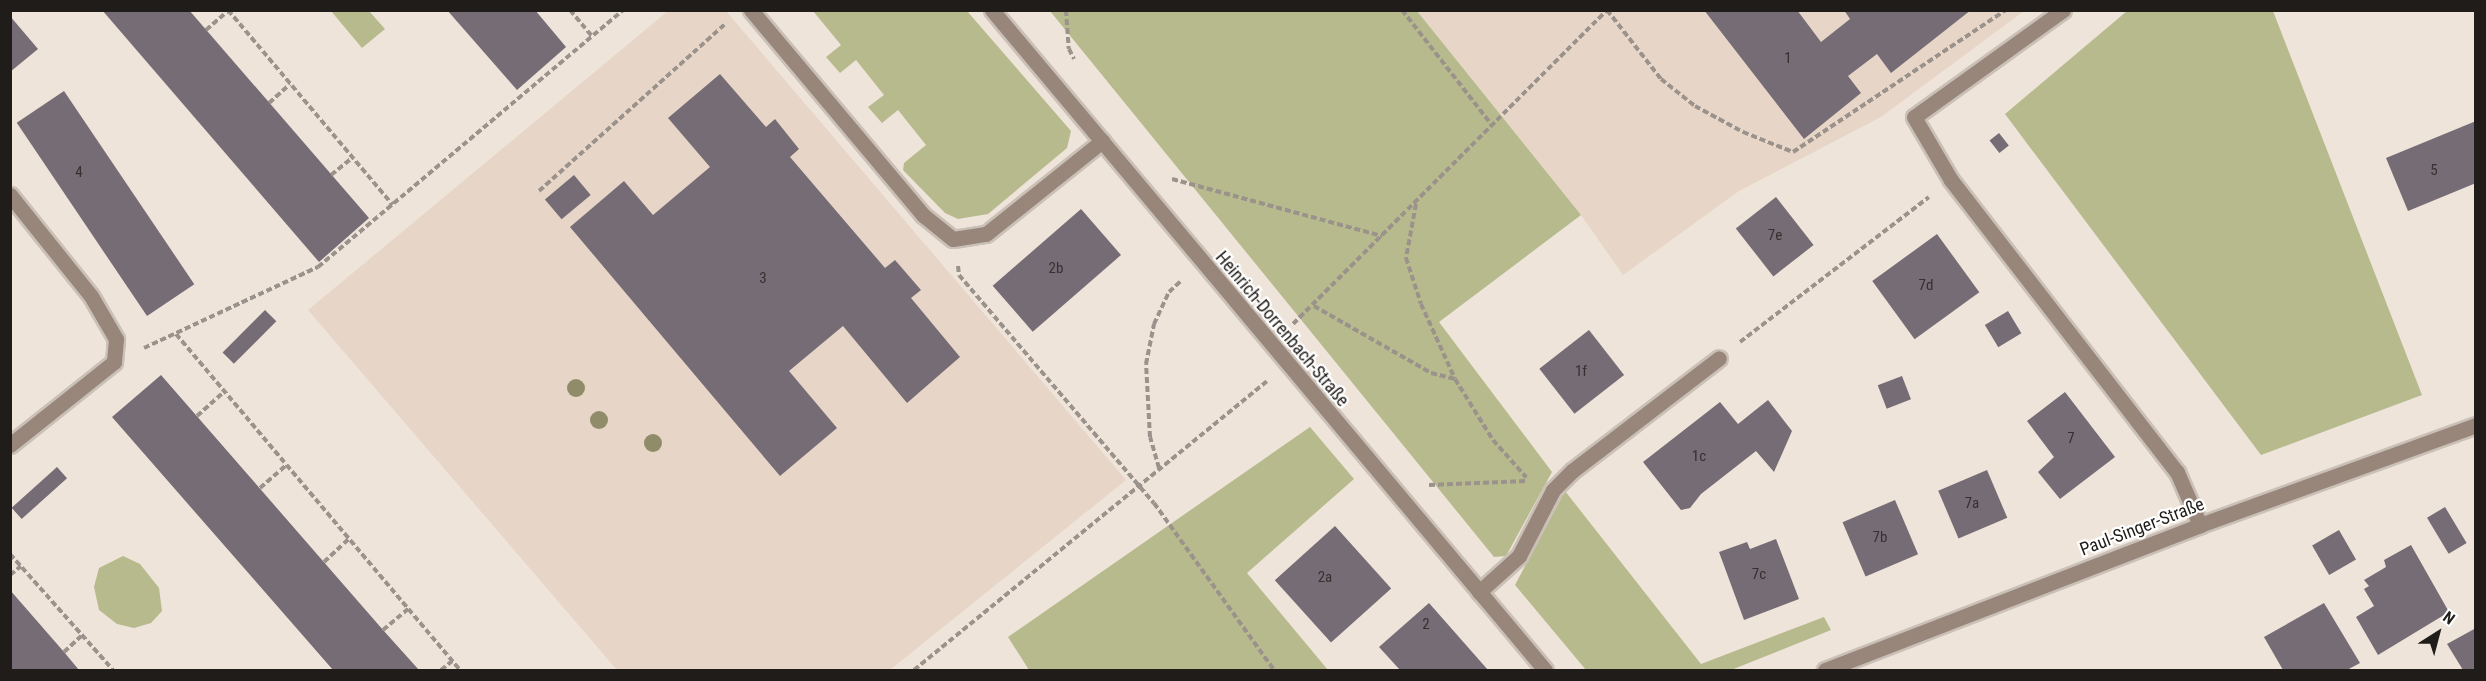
<!DOCTYPE html>
<meta charset="utf-8">
<style>
body{margin:0}
#map{position:relative;width:2486px;height:681px;overflow:hidden;background:#efe4da;font-family:"Roboto Condensed",sans-serif}
div>[style]{position:absolute}
.built>*{inset:0;background:#e7d6c7}
.green>*{inset:0;background:#b6ba8c}
.building>*{inset:0;background:#766c75;transform-origin:0 0}
.path>*{height:4px;margin-top:-2px;transform-origin:0;background:repeating-linear-gradient(90deg,#9a928b 0 6px,transparent 0 9px)}
.roads{filter:drop-shadow(2px 0 #cac0b7) drop-shadow(-2px 0 #cac0b7) drop-shadow(0 2px #cac0b7) drop-shadow(0 -2px #cac0b7)}
.minor>*{height:15px;margin:-7.5px;padding:0 7.5px;transform-origin:7.5px;border-radius:7.5px;background:#98867a}
.trees>*{width:18px;height:18px;margin:-9px;border-radius:50%;background:#908c69}
span{translate:-50% -50%;white-space:nowrap;text-align:center;line-height:1.15;-webkit-text-stroke:4.5px #fff;paint-order:stroke}
.number-label{font-size:15px;color:#363030}
.number-label span{-webkit-text-stroke-width:0}
.street-label{font-size:18px;color:#201c19}
.frame{position:absolute;inset:0;border:12px solid #201c19;pointer-events:none}
.north{position:absolute;left:2408px;top:603px;width:60px;height:60px;-webkit-text-stroke:4px #fff;paint-order:stroke;rotate:36deg;font-size:16px;font-weight:700;line-height:24px;text-align:center;color:#201c19}
.north::after{content:'';display:block;margin:auto;width:21px;height:27px;background:#201c19;clip-path:polygon(50% 0,100% 100%,50% 72%,0 100%)}
</style>
<div id="map">
<div class="built">
<div style="clip-path:polygon(668px 11px,726px 11px,1126px 480px,890px 670px,617px 670px,308px 310px)"></div>
<div style="clip-path:polygon(1417px 11px,2024px 11px,1881px 117px,1739px 191px,1623px 275px,1581px 215px)"></div>
</div>
<div class="green">
<div style="clip-path:polygon(331px 11px,369px 11px,385px 29px,362px 48px)"></div>
<div style="clip-path:polygon(813px 11px,967px 11px,1071px 131px,1067px 148px,988px 214px,958px 219px,945px 213px,903px 170px,904px 163px,926px 145px,898px 110px,882px 123px,868px 107px,884px 95px,856px 60px,840px 73px,826px 57px,841px 45px)"></div>
<div style="clip-path:polygon(1050px 11px,1417px 11px,1581px 215px,1439px 322px,1552px 472px,1506px 556px,1494px 557px)"></div>
<div style="clip-path:polygon(2127px 11px,2273px 11px,2422px 395px,2261px 455px,2005px 114px)"></div>
<div style="clip-path:polygon(1310px 427px,1354px 479px,1247px 573px,1328px 670px,1029px 670px,1008px 637px)"></div>
<div style="clip-path:polygon(1565px 491px,1701px 664px,1824px 617px,1831px 630px,1731px 670px,1586px 670px,1515px 585px)"></div>
<div style="clip-path:polygon(123px 556px,140px 564px,159px 588px,162px 611px,151px 623px,134px 628px,117px 624px,99px 610px,94px 587px,99px 568px)"></div>
</div>
<div class="building">
<div style="clip-path:polygon(102px 10px,189px 10px,369px 218px,319px 262px)"></div>
<div style="clip-path:polygon(447px 10px,535px 10px,566px 47px,517px 90px)"></div>
<div style="clip-path:polygon(1704px 10px,1797px 10px,1821px 42px,1850px 19px,1844px 10px,1971px 10px,1891px 73px,1877px 54px,1848px 76px,1861px 93px,1804px 139px)"></div>
<div style="clip-path:polygon(10px 16px,38px 49px,10px 72px)"></div>
<div style="clip-path:polygon(720px 74px,766px 127px,775px 119px,799px 149px,790px 157px,885px 268px,895px 260px,921px 290px,911px 298px,960px 357px,907px 403px,843px 326px,789px 371px,837px 428px,780px 476px,570px 227px,624px 181px,653px 215px,710px 167px,668px 118px)"></div>
<div style="left:64px;top:91px;width:233px;height:57px;rotate:56deg"></div>
<div style="clip-path:polygon(2476px 121px,2476px 183px,2408px 211px,2386px 158px)"></div>
<div style="left:1999px;top:133px;width:16px;height:12px;rotate:52deg"></div>
<div style="left:574px;top:175px;width:26px;height:38px;rotate:50deg"></div>
<div style="left:1776px;top:197px;width:61px;height:51px;rotate:52deg"></div>
<div style="left:1081px;top:209px;width:61px;height:117px;rotate:49deg"></div>
<div style="left:1937px;top:234px;width:72px;height:80px;rotate:54deg"></div>
<div style="left:265px;top:310px;width:16px;height:60px;rotate:45deg"></div>
<div style="left:2008px;top:311px;width:26px;height:27px;rotate:59deg"></div>
<div style="left:1589px;top:330px;width:57px;height:63px;rotate:52deg"></div>
<div style="clip-path:polygon(161px 375px,383px 630px,419px 670px,333px 670px,112px 417px)"></div>
<div style="left:1902px;top:376px;width:25px;height:26px;rotate:69deg"></div>
<div style="clip-path:polygon(2065px 392px,2115px 457px,2060px 499px,2038px 472px,2054px 457px,2027px 421px)"></div>
<div style="clip-path:polygon(1768px 400px,1792px 431px,1774px 472px,1756px 451px,1701px 494px,1690px 508px,1681px 510px,1643px 462px,1720px 402px,1738px 424px)"></div>
<div style="left:57px;top:467px;width:15px;height:61px;rotate:48deg"></div>
<div style="left:1987px;top:470px;width:52px;height:53px;rotate:67deg"></div>
<div style="left:1895px;top:500px;width:59px;height:57px;rotate:67deg"></div>
<div style="left:2445px;top:507px;width:42px;height:21px;rotate:59deg"></div>
<div style="left:1335px;top:526px;width:84px;height:81px;rotate:48deg"></div>
<div style="left:2339px;top:530px;width:34px;height:31px;rotate:60deg"></div>
<div style="clip-path:polygon(1776px 539px,1799px 599px,1744px 620px,1719px 552px,1747px 542px,1750px 549px)"></div>
<div style="clip-path:polygon(2411px 545px,2449px 612px,2378px 655px,2356px 617px,2374px 606px,2364px 589px,2369px 586px,2364px 580px,2386px 567px,2384px 560px)"></div>
<div style="clip-path:polygon(10px 590px,64px 652px,79px 670px,10px 670px)"></div>
<div style="clip-path:polygon(1429px 603px,1488px 670px,1400px 670px,1379px 647px)"></div>
<div style="clip-path:polygon(2324px 603px,2360px 663px,2347px 670px,2283px 670px,2264px 637px)"></div>
<div style="clip-path:polygon(2476px 628px,2476px 670px,2463px 670px,2447px 644px)"></div>
</div>
<div class="path">
<div style="left:228px;top:10px;width:255px;rotate:49.8deg"></div>
<div style="left:570px;top:10px;width:34px;rotate:50deg"></div>
<div style="left:1066px;top:10px;width:39px;rotate:86deg"></div>
<div style="left:1069px;top:49px;width:11px;rotate:63deg"></div>
<div style="left:1402px;top:10px;width:145px;rotate:52deg"></div>
<div style="left:1607px;top:10px;width:88px;rotate:52deg"></div>
<div style="left:1661px;top:79px;width:43px;rotate:38.5deg"></div>
<div style="left:1695px;top:106px;width:55px;rotate:28.4deg"></div>
<div style="left:1743px;top:132px;width:54px;rotate:21.8deg"></div>
<div style="left:1793px;top:152px;width:256px;rotate:-33.7deg"></div>
<div style="left:206px;top:30px;width:29px;rotate:-41deg"></div>
<div style="left:269px;top:103px;width:28px;rotate:-42deg"></div>
<div style="left:331px;top:175px;width:28px;rotate:-39deg"></div>
<div style="left:1172px;top:179px;width:218px;rotate:15.2deg"></div>
<div style="left:539px;top:191px;width:251px;rotate:-41.9deg"></div>
<div style="left:1416px;top:204px;width:55px;rotate:100.5deg"></div>
<div style="left:1406px;top:258px;width:48px;rotate:71.9deg"></div>
<div style="left:1421px;top:304px;width:82px;rotate:65.6deg"></div>
<div style="left:1455px;top:379px;width:72px;rotate:58.1deg"></div>
<div style="left:1493px;top:440px;width:50px;rotate:48.3deg"></div>
<div style="left:958px;top:266px;width:9px;rotate:84deg"></div>
<div style="left:959px;top:275px;width:300px;rotate:49.5deg"></div>
<div style="left:1154px;top:503px;width:206px;rotate:54.3deg"></div>
<div style="left:1314px;top:306px;width:135px;rotate:29.8deg"></div>
<div style="left:1431px;top:373px;width:25px;rotate:14deg"></div>
<div style="left:1293px;top:324px;width:444px;rotate:-45deg"></div>
<div style="left:176px;top:334px;width:440px;rotate:49.8deg"></div>
<div style="left:1740px;top:342px;width:238px;rotate:-37.5deg"></div>
<div style="left:144px;top:348px;width:192px;rotate:-25deg"></div>
<div style="left:318px;top:267px;width:399px;rotate:-40.1deg"></div>
<div style="left:197px;top:416px;width:36px;rotate:-42deg"></div>
<div style="left:1159px;top:468px;width:32px;rotate:-106deg"></div>
<div style="left:1150px;top:437px;width:73px;rotate:-93.1deg"></div>
<div style="left:1146px;top:364px;width:41px;rotate:-78.7deg"></div>
<div style="left:1154px;top:324px;width:35px;rotate:-65deg"></div>
<div style="left:1169px;top:292px;width:16px;rotate:-43deg"></div>
<div style="left:1429px;top:485px;width:98px;rotate:-2.3deg"></div>
<div style="left:260px;top:488px;width:35px;rotate:-41deg"></div>
<div style="left:10px;top:554px;width:155px;rotate:48.4deg"></div>
<div style="left:324px;top:562px;width:34px;rotate:-43deg"></div>
<div style="left:10px;top:575px;width:14px;rotate:-39deg"></div>
<div style="left:383px;top:630px;width:33px;rotate:-40deg"></div>
<div style="left:64px;top:652px;width:25px;rotate:-43deg"></div>
<div style="left:441px;top:670px;width:14px;rotate:-39deg"></div>
<div style="left:914px;top:670px;width:456px;rotate:-39.3deg"></div>
</div>
<div class="roads">
<div class="minor">
<div style="left:751px;top:10px;width:268px;rotate:50deg"></div>
<div style="left:923px;top:215px;width:38px;rotate:39deg"></div>
<div style="left:953px;top:239px;width:33px;rotate:-9deg"></div>
<div style="left:986px;top:234px;width:149px;rotate:-38.7deg"></div>
<div style="left:992px;top:10px;width:861px;rotate:50.04deg"></div>
<div style="left:2063px;top:10px;width:183px;rotate:144.3deg"></div>
<div style="left:1914px;top:117px;width:73px;rotate:59.6deg"></div>
<div style="left:1951px;top:180px;width:369px;rotate:52.3deg"></div>
<div style="left:2177px;top:472px;width:58px;rotate:66.5deg"></div>
<div style="left:10px;top:195px;width:129px;rotate:51.3deg"></div>
<div style="left:91px;top:296px;width:50px;rotate:59.8deg"></div>
<div style="left:116px;top:339px;width:23px;rotate:95deg"></div>
<div style="left:114px;top:362px;width:133px;rotate:141.4deg"></div>
<div style="left:1479px;top:592px;width:54px;rotate:-42deg"></div>
<div style="left:1519px;top:556px;width:74px;rotate:-62.7deg"></div>
<div style="left:1553px;top:490px;width:27px;rotate:-45deg"></div>
<div style="left:1572px;top:471px;width:185px;rotate:-37.5deg"></div>
<div style="left:1825px;top:670px;width:402px;rotate:-21.1deg"></div>
<div style="left:2200px;top:525px;width:294px;rotate:-19.9deg"></div>
</div>
</div>
<div class="trees">
<div style="left:576px;top:388px"></div>
<div style="left:599px;top:420px"></div>
<div style="left:653px;top:443px"></div>
</div>
<div class="number-label">
<span style="left:1788px;top:59px">1</span>
<span style="left:2434px;top:171px">5</span>
<span style="left:79px;top:173px">4</span>
<span style="left:1775px;top:236px">7e</span>
<span style="left:1056px;top:269px">2b</span>
<span style="left:763px;top:279px">3</span>
<span style="left:1926px;top:286px">7d</span>
<span style="left:1581px;top:372px">1f</span>
<span style="left:2071px;top:439px">7</span>
<span style="left:1699px;top:457px">1c</span>
<span style="left:1972px;top:504px">7a</span>
<span style="left:1880px;top:538px">7b</span>
<span style="left:1759px;top:575px">7c</span>
<span style="left:1325px;top:578px">2a</span>
<span style="left:1426px;top:625px">2</span>
</div>
<div class="street-label">
<span style="left:1282px;top:329px;rotate:50deg">Heinrich-Dorrenbach-Straße</span>
<span style="left:2142px;top:527px;rotate:-21deg">Paul-Singer-Straße</span>
</div>
<div class="frame"></div>
<div class="north">N</div>
</div>
